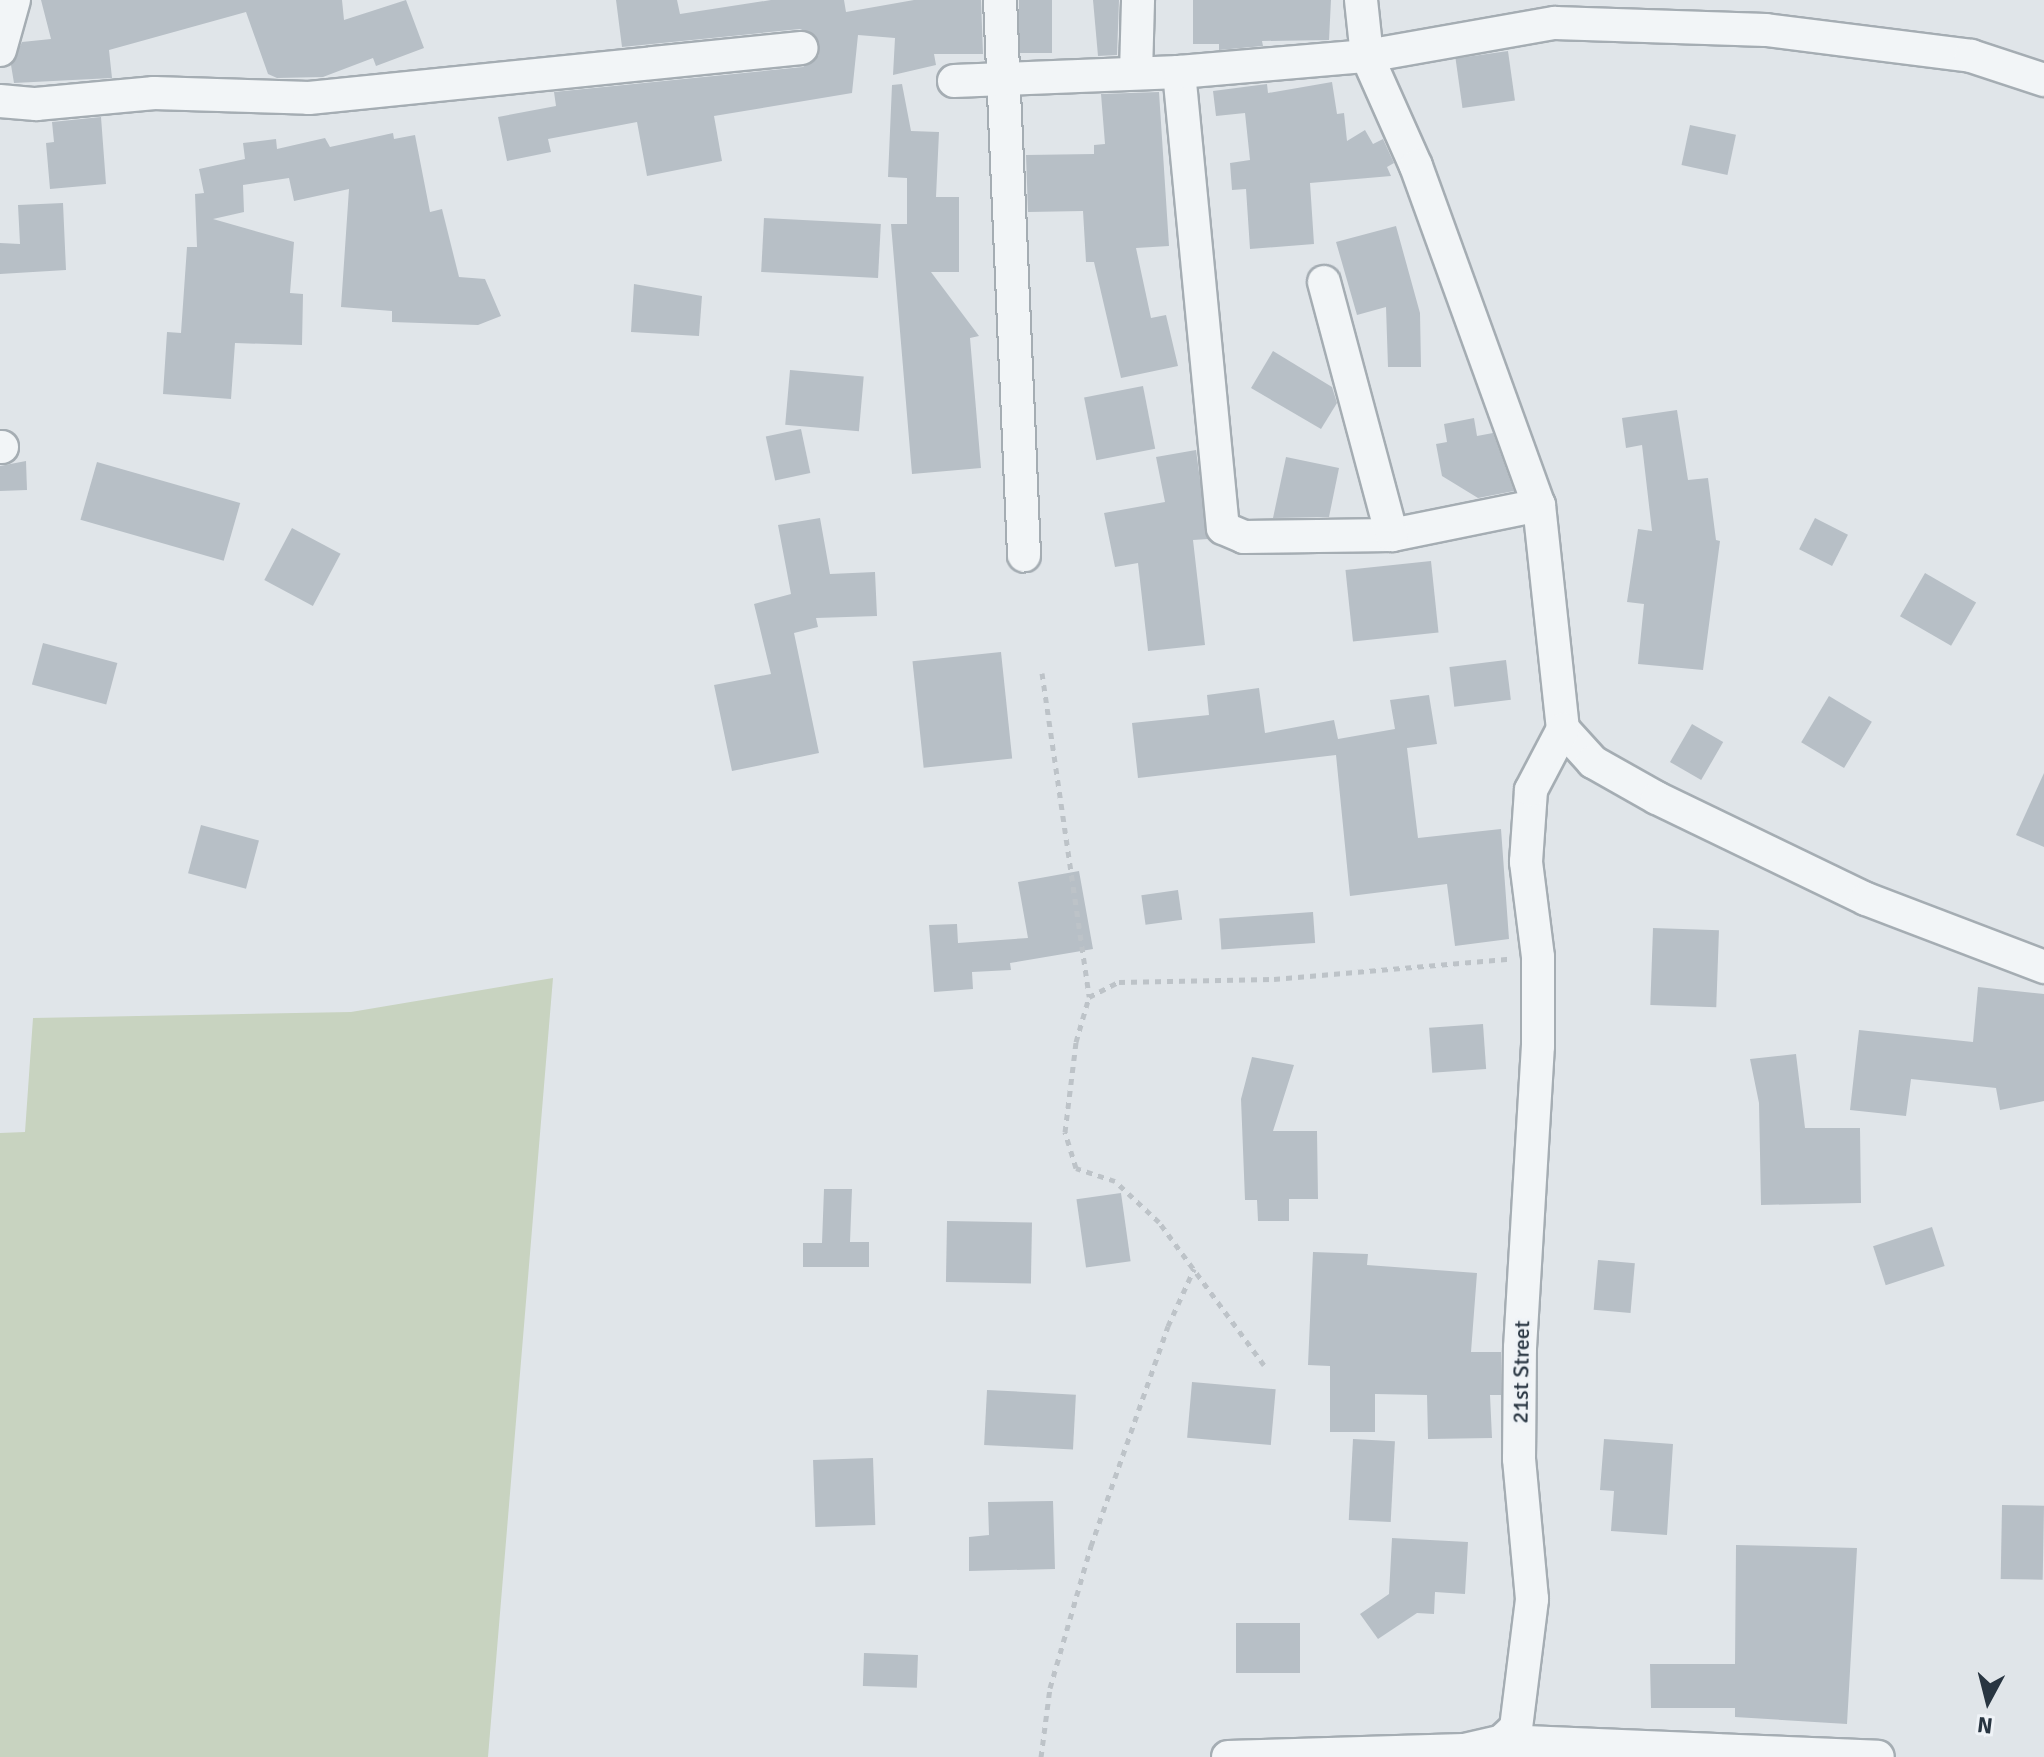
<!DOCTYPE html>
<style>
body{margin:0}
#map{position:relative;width:2044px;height:1757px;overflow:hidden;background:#e0e5e9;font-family:Signika,sans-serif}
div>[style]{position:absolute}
.green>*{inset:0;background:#c8d3c0}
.building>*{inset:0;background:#b7bfc6;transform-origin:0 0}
.path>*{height:5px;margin-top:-2.5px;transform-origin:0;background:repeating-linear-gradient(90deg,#bdc3c8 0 6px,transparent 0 12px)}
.roads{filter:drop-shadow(2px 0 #a5adb3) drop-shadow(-2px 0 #a5adb3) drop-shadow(0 2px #a5adb3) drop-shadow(0 -2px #a5adb3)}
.minor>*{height:32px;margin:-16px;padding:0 16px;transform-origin:16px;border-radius:16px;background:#f2f5f7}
span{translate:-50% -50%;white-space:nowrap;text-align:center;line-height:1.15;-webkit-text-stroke:6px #eff3f7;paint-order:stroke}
.street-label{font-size:22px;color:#283541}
.north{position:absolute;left:1948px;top:1661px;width:80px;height:80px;-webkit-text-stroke:6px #eff3f7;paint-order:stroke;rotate:187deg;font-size:22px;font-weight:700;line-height:32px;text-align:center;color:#283541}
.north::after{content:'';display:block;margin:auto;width:28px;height:36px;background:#283541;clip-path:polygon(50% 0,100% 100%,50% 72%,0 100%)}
</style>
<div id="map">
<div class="green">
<div style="clip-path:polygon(553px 978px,488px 1757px,0 1757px,0 1133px,25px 1132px,33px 1018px,351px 1012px)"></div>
</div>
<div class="building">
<div style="clip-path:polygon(41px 0,342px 0,344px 20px,406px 0,424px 48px,376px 66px,373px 58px,323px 77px,277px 78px,268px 74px,246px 12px,109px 50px,112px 78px,14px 83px,11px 65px,22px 42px,51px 39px)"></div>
<div style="clip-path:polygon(616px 0,677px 0,680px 14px,771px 0,844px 0,846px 12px,914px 0,981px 0,983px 54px,934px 54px,936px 65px,893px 75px,895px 38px,858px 35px,852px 93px,714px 116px,722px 161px,647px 176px,637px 122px,548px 139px,551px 152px,507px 161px,498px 117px,556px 106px,554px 92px,803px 67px,819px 55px,816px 36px,800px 29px,622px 47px)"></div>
<div style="left:1019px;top:0;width:33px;height:53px"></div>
<div style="clip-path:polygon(1093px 0,1119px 0,1117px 55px,1098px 56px)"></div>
<div style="clip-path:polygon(1193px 0,1331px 0,1329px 40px,1262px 41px,1263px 46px,1219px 50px,1219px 44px,1193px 44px)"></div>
<div style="left:1508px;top:51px;width:50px;height:53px;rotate:82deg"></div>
<div style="clip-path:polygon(1332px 82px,1337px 114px,1344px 113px,1347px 141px,1365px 130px,1373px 144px,1383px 139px,1394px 163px,1387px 167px,1391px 176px,1310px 183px,1314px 244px,1250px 249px,1246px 189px,1232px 190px,1230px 163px,1250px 160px,1245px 113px,1216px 116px,1213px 91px,1267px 84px,1268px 93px)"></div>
<div style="clip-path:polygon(902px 84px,911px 131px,939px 132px,936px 197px,959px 197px,959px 272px,931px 272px,979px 336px,970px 338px,981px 468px,912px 474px,891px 224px,907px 224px,907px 178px,888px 177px,892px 85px)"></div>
<div style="clip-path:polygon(1159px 92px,1169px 246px,1136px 248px,1151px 318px,1166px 315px,1178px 366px,1121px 378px,1094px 262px,1086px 262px,1083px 211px,1028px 212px,1026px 155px,1094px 154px,1094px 145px,1105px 144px,1101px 94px)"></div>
<div style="clip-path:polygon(101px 117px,106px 184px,50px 189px,46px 143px,54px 142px,52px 122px)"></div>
<div style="left:1690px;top:125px;width:47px;height:41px;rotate:12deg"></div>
<div style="clip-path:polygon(393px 133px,394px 139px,415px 135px,430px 212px,442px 209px,459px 277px,485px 279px,501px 316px,478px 325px,392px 322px,392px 311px,341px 307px,349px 189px,294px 201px,289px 178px,243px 185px,244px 212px,213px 219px,294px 242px,290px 293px,303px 294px,302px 345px,235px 343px,231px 399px,163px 394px,167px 332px,181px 333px,187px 247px,197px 247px,195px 194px,204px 193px,199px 169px,245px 159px,243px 143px,276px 139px,277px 149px,325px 138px,330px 147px)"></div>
<div style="clip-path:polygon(63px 203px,66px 270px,0 274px,0 243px,20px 244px,18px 205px)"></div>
<div style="left:764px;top:218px;width:117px;height:54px;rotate:3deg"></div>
<div style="clip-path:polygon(1396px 226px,1420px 313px,1421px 367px,1388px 367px,1386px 307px,1357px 315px,1336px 242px)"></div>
<div style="clip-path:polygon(634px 284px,702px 296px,699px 336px,631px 332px)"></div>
<div style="clip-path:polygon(1273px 351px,1332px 387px,1337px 403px,1321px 429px,1251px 388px)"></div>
<div style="left:790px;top:370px;width:74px;height:55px;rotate:5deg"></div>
<div style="left:1143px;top:386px;width:64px;height:60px;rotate:79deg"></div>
<div style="clip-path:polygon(1677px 410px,1688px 480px,1708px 478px,1716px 540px,1720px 541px,1703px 670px,1638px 664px,1644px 604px,1627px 602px,1638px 529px,1652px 531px,1642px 445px,1626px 448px,1622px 418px)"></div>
<div style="clip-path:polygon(1474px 418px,1477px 436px,1493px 433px,1514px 491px,1478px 498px,1442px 476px,1436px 444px,1447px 442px,1444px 424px)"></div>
<div style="left:801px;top:429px;width:45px;height:36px;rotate:78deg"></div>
<div style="clip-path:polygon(1196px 450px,1208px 539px,1193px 540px,1205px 645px,1148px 651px,1138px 563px,1115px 567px,1104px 513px,1165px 502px,1156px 457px)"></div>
<div style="clip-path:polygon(1286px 457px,1339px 468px,1329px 517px,1273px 518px)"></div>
<div style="clip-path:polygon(26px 461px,27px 490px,0 491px,0 466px)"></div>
<div style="left:97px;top:462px;width:149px;height:60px;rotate:16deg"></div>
<div style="clip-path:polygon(820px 518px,830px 574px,875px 572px,877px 616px,816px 618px,818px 627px,794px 633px,819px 753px,732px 771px,714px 685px,771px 674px,754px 604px,791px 594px,778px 525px)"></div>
<div style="left:1815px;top:518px;width:37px;height:35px;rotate:27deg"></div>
<div style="left:292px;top:528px;width:55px;height:59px;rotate:28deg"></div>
<div style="left:1431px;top:561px;width:72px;height:86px;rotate:84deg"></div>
<div style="left:1925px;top:573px;width:59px;height:50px;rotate:30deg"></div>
<div style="left:43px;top:643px;width:77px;height:43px;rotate:15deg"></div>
<div style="left:1001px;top:652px;width:107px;height:89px;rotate:84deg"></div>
<div style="left:1506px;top:660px;width:40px;height:57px;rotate:83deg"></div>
<div style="clip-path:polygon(1259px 688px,1265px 733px,1334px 720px,1338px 739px,1395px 729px,1390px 700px,1429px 695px,1437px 744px,1407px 748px,1418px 838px,1501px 829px,1509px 939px,1455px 946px,1447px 884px,1350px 896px,1336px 755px,1138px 778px,1132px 723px,1209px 715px,1207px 695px)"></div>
<div style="left:1829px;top:696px;width:50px;height:54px;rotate:31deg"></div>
<div style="left:1692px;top:724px;width:36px;height:44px;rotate:30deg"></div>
<div style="clip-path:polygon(2044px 773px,2044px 847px,2016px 835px)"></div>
<div style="left:201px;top:825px;width:60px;height:50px;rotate:15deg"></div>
<div style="clip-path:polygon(1079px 871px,1093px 949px,1010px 963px,1011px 970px,972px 972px,973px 989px,934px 992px,929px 925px,957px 924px,958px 943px,1028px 938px,1018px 882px)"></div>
<div style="left:1178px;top:890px;width:30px;height:37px;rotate:82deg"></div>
<div style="left:1313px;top:912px;width:31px;height:94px;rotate:86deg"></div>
<div style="left:1653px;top:928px;width:66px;height:77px;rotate:2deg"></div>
<div style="clip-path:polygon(1978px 987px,2044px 994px,2044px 1101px,2000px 1110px,1996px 1088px,1911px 1079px,1906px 1116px,1850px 1110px,1859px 1030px,1973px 1042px)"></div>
<div style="left:1483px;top:1024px;width:45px;height:54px;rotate:86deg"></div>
<div style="clip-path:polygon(1796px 1054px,1805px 1128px,1860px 1128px,1861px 1203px,1761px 1205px,1759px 1103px,1750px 1059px)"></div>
<div style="clip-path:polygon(1252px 1057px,1294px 1065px,1273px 1131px,1317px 1131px,1318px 1199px,1289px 1199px,1289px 1221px,1258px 1221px,1257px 1200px,1245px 1200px,1241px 1099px)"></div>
<div style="clip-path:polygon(824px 1189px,852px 1189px,850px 1242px,869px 1242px,869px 1267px,803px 1267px,803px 1243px,822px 1243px)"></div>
<div style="left:1121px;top:1193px;width:69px;height:45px;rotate:82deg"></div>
<div style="left:947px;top:1221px;width:85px;height:61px;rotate:1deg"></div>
<div style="left:1932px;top:1227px;width:41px;height:62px;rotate:72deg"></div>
<div style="clip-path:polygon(1313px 1252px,1368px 1254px,1367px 1265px,1477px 1273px,1471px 1352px,1501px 1352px,1501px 1395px,1490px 1395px,1492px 1438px,1428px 1439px,1427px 1395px,1375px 1394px,1375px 1432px,1330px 1432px,1330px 1366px,1308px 1365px)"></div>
<div style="left:1598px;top:1260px;width:37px;height:50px;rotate:5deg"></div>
<div style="left:1192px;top:1382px;width:84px;height:56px;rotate:5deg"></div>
<div style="left:987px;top:1390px;width:89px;height:55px;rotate:3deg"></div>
<div style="left:1353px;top:1439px;width:42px;height:81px;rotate:3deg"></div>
<div style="clip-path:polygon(1604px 1439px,1673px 1444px,1667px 1535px,1611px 1531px,1614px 1491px,1600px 1490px)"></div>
<div style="left:873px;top:1458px;width:67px;height:60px;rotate:88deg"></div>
<div style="clip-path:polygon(1053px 1501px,1055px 1569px,969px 1571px,969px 1537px,989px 1535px,988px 1502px)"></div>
<div style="left:2002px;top:1505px;width:42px;height:74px;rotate:1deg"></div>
<div style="clip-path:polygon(1392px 1538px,1468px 1542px,1465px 1594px,1435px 1592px,1434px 1614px,1417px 1613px,1378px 1639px,1360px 1614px,1389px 1594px)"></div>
<div style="clip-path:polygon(1736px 1545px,1857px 1548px,1847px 1724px,1735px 1717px,1735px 1708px,1651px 1708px,1650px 1664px,1735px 1664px)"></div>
<div style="left:1236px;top:1623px;width:64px;height:50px"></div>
<div style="left:864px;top:1653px;width:54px;height:33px;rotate:2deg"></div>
</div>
<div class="path">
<div style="left:1042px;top:673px;width:327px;rotate:81.7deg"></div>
<div style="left:1264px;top:1365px;width:177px;rotate:-126.3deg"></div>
<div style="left:1159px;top:1222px;width:60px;rotate:-137deg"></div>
<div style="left:1115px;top:1181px;width:41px;rotate:-161.6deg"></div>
<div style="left:1076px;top:1168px;width:38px;rotate:-107deg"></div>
<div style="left:1065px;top:1132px;width:91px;rotate:-83deg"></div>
<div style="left:1076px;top:1042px;width:47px;rotate:-73.9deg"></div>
<div style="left:1089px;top:997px;width:34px;rotate:-27deg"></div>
<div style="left:1119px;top:982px;width:155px;rotate:-1.1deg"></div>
<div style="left:1274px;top:979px;width:236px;rotate:-4.9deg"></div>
<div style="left:1041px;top:1757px;width:70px;rotate:-82.6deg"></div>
<div style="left:1050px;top:1688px;width:148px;rotate:-73.9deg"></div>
<div style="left:1091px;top:1546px;width:233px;rotate:-70.7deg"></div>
<div style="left:1168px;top:1326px;width:63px;rotate:-65.5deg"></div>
</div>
<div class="roads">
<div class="minor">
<div style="left:1000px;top:0;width:556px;rotate:87.52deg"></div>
<div style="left:1361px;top:0;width:56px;rotate:83.9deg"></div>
<div style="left:1367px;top:56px;width:120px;rotate:66deg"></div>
<div style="left:1416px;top:166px;width:361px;rotate:70.1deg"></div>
<div style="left:1539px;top:505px;width:225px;rotate:83.9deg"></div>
<div style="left:1563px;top:729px;width:45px;rotate:47.7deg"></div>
<div style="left:1593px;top:762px;width:73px;rotate:29.4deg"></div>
<div style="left:1657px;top:798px;width:232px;rotate:25.8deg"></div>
<div style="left:1866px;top:899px;width:191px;rotate:20.9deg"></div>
<div style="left:0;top:50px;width:52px;rotate:-74.4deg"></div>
<div style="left:1179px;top:72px;width:458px;rotate:84.5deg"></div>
<div style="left:1223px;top:528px;width:23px;rotate:23deg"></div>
<div style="left:1244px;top:537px;width:148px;rotate:-0.8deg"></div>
<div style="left:1392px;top:535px;width:150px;rotate:-11.5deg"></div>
<div style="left:1136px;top:73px;width:73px;rotate:-88.4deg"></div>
<div style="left:954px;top:81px;width:225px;rotate:-2.3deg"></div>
<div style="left:1179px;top:72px;width:189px;rotate:-4.9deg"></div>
<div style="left:1367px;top:56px;width:191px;rotate:-10deg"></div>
<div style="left:1555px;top:23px;width:211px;rotate:1.9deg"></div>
<div style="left:1766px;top:30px;width:207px;rotate:7.2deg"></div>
<div style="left:1971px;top:56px;width:77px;rotate:18.2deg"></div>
<div style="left:0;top:101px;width:36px;rotate:5deg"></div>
<div style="left:36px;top:104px;width:119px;rotate:-5.3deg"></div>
<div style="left:154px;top:93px;width:155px;rotate:1.8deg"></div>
<div style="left:309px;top:98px;width:495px;rotate:-5.8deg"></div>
<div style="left:1324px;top:282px;width:262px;rotate:75deg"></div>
<div style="left:0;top:447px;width:2px"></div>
<div style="left:1502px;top:1741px;width:376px;rotate:2.4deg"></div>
<div style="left:1228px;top:1757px;width:236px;rotate:-1.7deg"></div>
<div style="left:1464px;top:1750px;width:39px;rotate:-13deg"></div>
<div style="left:1502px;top:1741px;width:19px;rotate:-43deg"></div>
<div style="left:1516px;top:1728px;width:130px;rotate:-82.9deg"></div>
<div style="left:1532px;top:1599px;width:141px;rotate:-95.3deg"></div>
<div style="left:1519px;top:1459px;width:111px;rotate:-89.5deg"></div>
<div style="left:1520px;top:1348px;width:303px;rotate:-86.6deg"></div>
<div style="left:1538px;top:1046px;width:89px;rotate:-90deg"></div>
<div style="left:1538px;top:957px;width:96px;rotate:-97.2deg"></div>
<div style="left:1526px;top:862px;width:72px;rotate:-86deg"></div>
<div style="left:1531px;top:790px;width:69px;rotate:-62.3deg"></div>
</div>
</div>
<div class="street-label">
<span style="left:1521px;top:1372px;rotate:-89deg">21st Street</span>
</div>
<div class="north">N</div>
</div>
